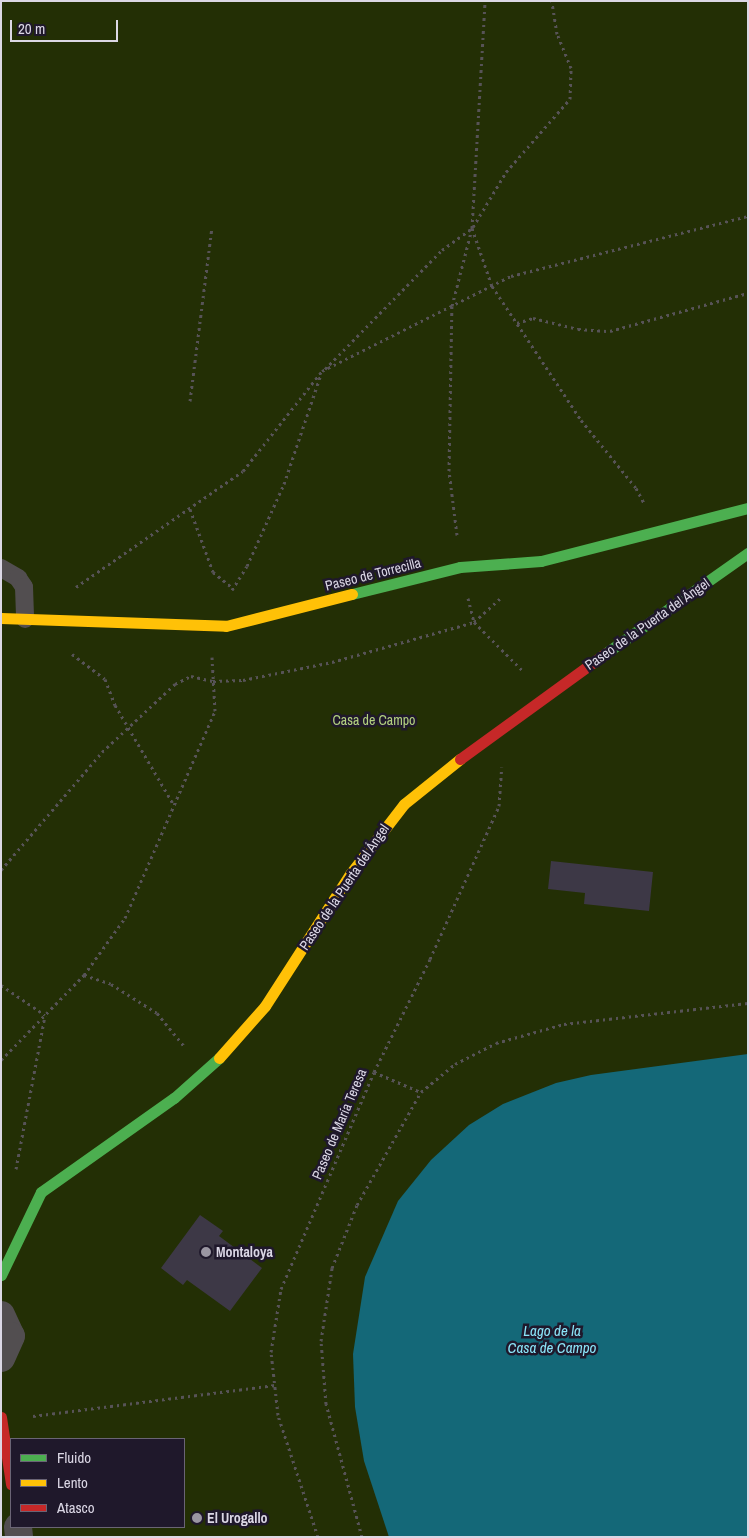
<!DOCTYPE html>
<meta charset="utf-8">
<style>
body{margin:0}
#map{position:relative;width:749px;height:1538px;overflow:hidden;background:#201c27;font-family:"Archivo Narrow",sans-serif}
div>[style]{position:absolute}
.green>*{inset:0;background:#232f05}
.water>*{inset:0;background:#146878}
.building>*{inset:0;background:#3d3846}
.path>*{height:3px;margin-top:-1.5px;transform-origin:0;background:repeating-linear-gradient(90deg,#575357 0 2.5px,transparent 0 6.5px)}
.lane>*{height:18px;margin:-9px;padding:0 9px;transform-origin:9px;border-radius:9px;background:#524e50}
.street>*{height:28px;margin:-14px;padding:0 14px;transform-origin:14px;border-radius:14px;background:#524e50}
.fast>*{height:11px;margin:-5.5px;padding:0 5.5px;transform-origin:5.5px;border-radius:5.5px;background:#4caf50}
.slow>*{height:11px;margin:-5.5px;padding:0 5.5px;transform-origin:5.5px;border-radius:5.5px;background:#ffc107}
.jam>*{height:11px;margin:-5.5px;padding:0 5.5px;transform-origin:5.5px;border-radius:5.5px;background:#c62828}
.dots>*{width:14px;height:14px;translate:-50% -50%;box-sizing:border-box;border:2px solid #1f182b;border-radius:50%}
span{translate:-50% -50%;white-space:nowrap;text-align:center;line-height:1.15;-webkit-text-stroke:5px #1f182b;paint-order:stroke}
.street-label{font-size:14px;color:#dbd7e5}
.park-label{font-size:14px;color:#b4d280}
.poi-label{font-size:14px;color:#dbd7e5;font-weight:700}
.left{translate:0 -50%;text-align:left}
.water-label{font-size:15px;color:#8be5f9;font-style:italic}
.frame{position:absolute;inset:0;border:2px solid #dbd7e5;pointer-events:none}
.legend{position:absolute;left:10px;top:1438px;width:175px;height:90px;box-sizing:border-box;background:#1f182b;border:1px solid #6a6475;margin:0;padding:6px 9px;list-style:none;font-size:15px;color:#dbd7e5}
.legend li{display:flex;align-items:center;gap:10px;height:25px}
.legend b{width:25px;border:1px solid #6a6475}
.scale{position:absolute;left:10px;top:20px;width:108px;height:22px;box-sizing:border-box;border:2px solid #dbd7e5;border-top:0;padding-left:6px;font-size:15px;line-height:18px;white-space:nowrap;color:#dbd7e5;-webkit-text-stroke:4px #1f182b;paint-order:stroke}
</style>
<div id="map">
<div class="green">
<div style="clip-path:polygon(evenodd,1px 1px,748px 1px,748px 1537px,1px 1537px,1px 1px,11px 1439px,184px 1439px,184px 1527px,11px 1527px,11px 1439px)"></div>
</div>
<div class="water">
<div style="clip-path:polygon(748px 1054px,748px 1537px,389px 1537px,364px 1461px,355px 1407px,353px 1354px,365px 1277px,398px 1201px,431px 1160px,469px 1125px,503px 1104px,556px 1083px,591px 1075px)"></div>
</div>
<div class="building">
<div style="clip-path:polygon(551px 861px,653px 872px,649px 911px,584px 904px,585px 893px,548px 889px)"></div>
<div style="clip-path:polygon(200px 1215px,223px 1231px,219px 1236px,262px 1268px,230px 1311px,187px 1280px,183px 1285px,161px 1268px)"></div>
</div>
<div class="path">
<div style="left:473px;top:227px;width:64px;rotate:-59deg"></div>
<div style="left:506px;top:172px;width:97px;rotate:-48.8deg"></div>
<div style="left:570px;top:99px;width:31px;rotate:-88deg"></div>
<div style="left:571px;top:68px;width:37px;rotate:-112deg"></div>
<div style="left:557px;top:34px;width:33px;rotate:-99deg"></div>
<div style="left:517px;top:323px;width:17px;rotate:-17deg"></div>
<div style="left:533px;top:318px;width:46px;rotate:13.7deg"></div>
<div style="left:578px;top:329px;width:32px;rotate:4deg"></div>
<div style="left:610px;top:331px;width:143px;rotate:-15.4deg"></div>
<div style="left:325px;top:369px;width:167px;rotate:-45.5deg"></div>
<div style="left:442px;top:250px;width:37px;rotate:-36deg"></div>
<div style="left:472px;top:228px;width:227px;rotate:-86.7deg"></div>
<div style="left:190px;top:401px;width:175px;rotate:-82.8deg"></div>
<div style="left:190px;top:509px;width:67px;rotate:69.9deg"></div>
<div style="left:213px;top:572px;width:26px;rotate:39deg"></div>
<div style="left:457px;top:535px;width:64px;rotate:-97.1deg"></div>
<div style="left:449px;top:471px;width:165px;rotate:-89deg"></div>
<div style="left:452px;top:306px;width:81px;rotate:-75.6deg"></div>
<div style="left:472px;top:228px;width:61px;rotate:71deg"></div>
<div style="left:492px;top:286px;width:161px;rotate:56.4deg"></div>
<div style="left:581px;top:420px;width:87px;rotate:51deg"></div>
<div style="left:636px;top:488px;width:17px;rotate:62deg"></div>
<div style="left:76px;top:587px;width:203px;rotate:-34.8deg"></div>
<div style="left:243px;top:471px;width:127px;rotate:-51.7deg"></div>
<div style="left:322px;top:371px;width:212px;rotate:-26.7deg"></div>
<div style="left:511px;top:276px;width:244px;rotate:-14.2deg"></div>
<div style="left:232px;top:590px;width:28px;rotate:-58deg"></div>
<div style="left:247px;top:566px;width:90px;rotate:-65.7deg"></div>
<div style="left:284px;top:484px;width:116px;rotate:-71.4deg"></div>
<div style="left:468px;top:598px;width:25px;rotate:76deg"></div>
<div style="left:474px;top:622px;width:69px;rotate:45deg"></div>
<div style="left:72px;top:654px;width:41px;rotate:37.1deg"></div>
<div style="left:105px;top:679px;width:28px;rotate:69deg"></div>
<div style="left:115px;top:705px;width:116px;rotate:59.5deg"></div>
<div style="left:1px;top:870px;width:155px;rotate:-49.4deg"></div>
<div style="left:102px;top:752px;width:100px;rotate:-43deg"></div>
<div style="left:175px;top:684px;width:18px;rotate:-27deg"></div>
<div style="left:191px;top:676px;width:23px;rotate:13deg"></div>
<div style="left:213px;top:681px;width:30px;rotate:-2deg"></div>
<div style="left:243px;top:680px;width:91px;rotate:-11.4deg"></div>
<div style="left:332px;top:662px;width:148px;rotate:-15.7deg"></div>
<div style="left:474px;top:622px;width:36px;rotate:-42deg"></div>
<div style="left:84px;top:975px;width:28px;rotate:18deg"></div>
<div style="left:111px;top:984px;width:54px;rotate:32.2deg"></div>
<div style="left:157px;top:1013px;width:43px;rotate:50.7deg"></div>
<div style="left:1px;top:985px;width:53px;rotate:34.3deg"></div>
<div style="left:1px;top:1060px;width:119px;rotate:-45.7deg"></div>
<div style="left:84px;top:975px;width:70px;rotate:-54.3deg"></div>
<div style="left:125px;top:918px;width:226px;rotate:-66.5deg"></div>
<div style="left:215px;top:711px;width:54px;rotate:-93.2deg"></div>
<div style="left:374px;top:1072px;width:51px;rotate:23.1deg"></div>
<div style="left:16px;top:1169px;width:156px;rotate:-79.3deg"></div>
<div style="left:33px;top:1416px;width:244px;rotate:-7.3deg"></div>
<div style="left:318px;top:1537px;width:128px;rotate:-108.2deg"></div>
<div style="left:278px;top:1415px;width:63px;rotate:-96.3deg"></div>
<div style="left:271px;top:1352px;width:64px;rotate:-81deg"></div>
<div style="left:281px;top:1289px;width:236px;rotate:-66.8deg"></div>
<div style="left:374px;top:1072px;width:126px;rotate:-63.6deg"></div>
<div style="left:430px;top:959px;width:168px;rotate:-65.7deg"></div>
<div style="left:499px;top:806px;width:39px;rotate:-86deg"></div>
<div style="left:362px;top:1537px;width:138px;rotate:-105.1deg"></div>
<div style="left:326px;top:1404px;width:63px;rotate:-94.5deg"></div>
<div style="left:321px;top:1341px;width:74px;rotate:-81.4deg"></div>
<div style="left:332px;top:1268px;width:68px;rotate:-68.4deg"></div>
<div style="left:357px;top:1205px;width:130px;rotate:-60.5deg"></div>
<div style="left:421px;top:1092px;width:44px;rotate:-39.5deg"></div>
<div style="left:455px;top:1064px;width:46px;rotate:-27.1deg"></div>
<div style="left:496px;top:1043px;width:71px;rotate:-15.6deg"></div>
<div style="left:564px;top:1024px;width:185px;rotate:-6.5deg"></div>
</div>
<div class="lane">
<div style="left:1px;top:568px;width:20px;rotate:30deg"></div>
<div style="left:18px;top:578px;width:11px;rotate:56deg"></div>
<div style="left:24px;top:587px;width:32px;rotate:88deg"></div>
</div>
<div class="street">
<div style="left:1px;top:1315px;width:23px;rotate:65deg"></div>
<div style="left:11px;top:1336px;width:24px;rotate:114deg"></div>
<div style="left:18px;top:1527px;width:10px;rotate:84deg"></div>
</div>
<div class="fast">
<div style="left:352px;top:594px;width:111px;rotate:-14deg"></div>
<div style="left:460px;top:567px;width:81px;rotate:-4.2deg"></div>
<div style="left:541px;top:561px;width:214px;rotate:-14.4deg"></div>
<div style="left:606px;top:653px;width:174px;rotate:-35.2deg"></div>
<div style="left:1px;top:1275px;width:92px;rotate:-64.3deg"></div>
<div style="left:41px;top:1192px;width:163px;rotate:-35.3deg"></div>
<div style="left:174px;top:1098px;width:60px;rotate:-41.6deg"></div>
</div>
<div class="slow">
<div style="left:1px;top:618px;width:225px;rotate:2deg"></div>
<div style="left:226px;top:626px;width:130px;rotate:-14.3deg"></div>
<div style="left:219px;top:1058px;width:69px;rotate:-48.5deg"></div>
<div style="left:265px;top:1006px;width:157px;rotate:-57.2deg"></div>
<div style="left:350px;top:874px;width:88px;rotate:-52.4deg"></div>
<div style="left:404px;top:804px;width:72px;rotate:-38.8deg"></div>
</div>
<div class="jam">
<div style="left:460px;top:759px;width:180px;rotate:-36deg"></div>
<div style="left:1px;top:1417px;width:68px;rotate:81.5deg"></div>
</div>
<div class="dots">
<div style="left:206px;top:1252px;background:#9a96a2"></div>
<div style="left:197px;top:1518px;background:#9a96a2"></div>
</div>
<div class="street-label">
<span style="left:373px;top:574px;rotate:-14deg">Paseo de Torrecilla</span>
<span style="left:647px;top:624px;rotate:-35deg">Paseo de la Puerta del Ángel</span>
<span style="left:344px;top:887px;rotate:-56deg">Paseo de la Puerta del Ángel</span>
<span style="left:339px;top:1124px;rotate:-67deg">Paseo de María Teresa</span>
</div>
<div class="park-label">
<span style="left:374px;top:720px">Casa de Campo</span>
</div>
<div class="poi-label">
<span class="left" style="left:216px;top:1252px">Montaloya</span>
<span class="left" style="left:207px;top:1518px">El Urogallo</span>
</div>
<div class="water-label">
<span style="left:552px;top:1339px">Lago de la<br>Casa de Campo</span>
</div>
<div class="frame"></div>
<ul class="legend">
<li><b style="height:6px;background:#4caf50"></b>Fluido</li>
<li><b style="height:6px;background:#ffc107"></b>Lento</li>
<li><b style="height:6px;background:#c62828"></b>Atasco</li>
</ul>
<div class="scale">20 m</div>
</div>
